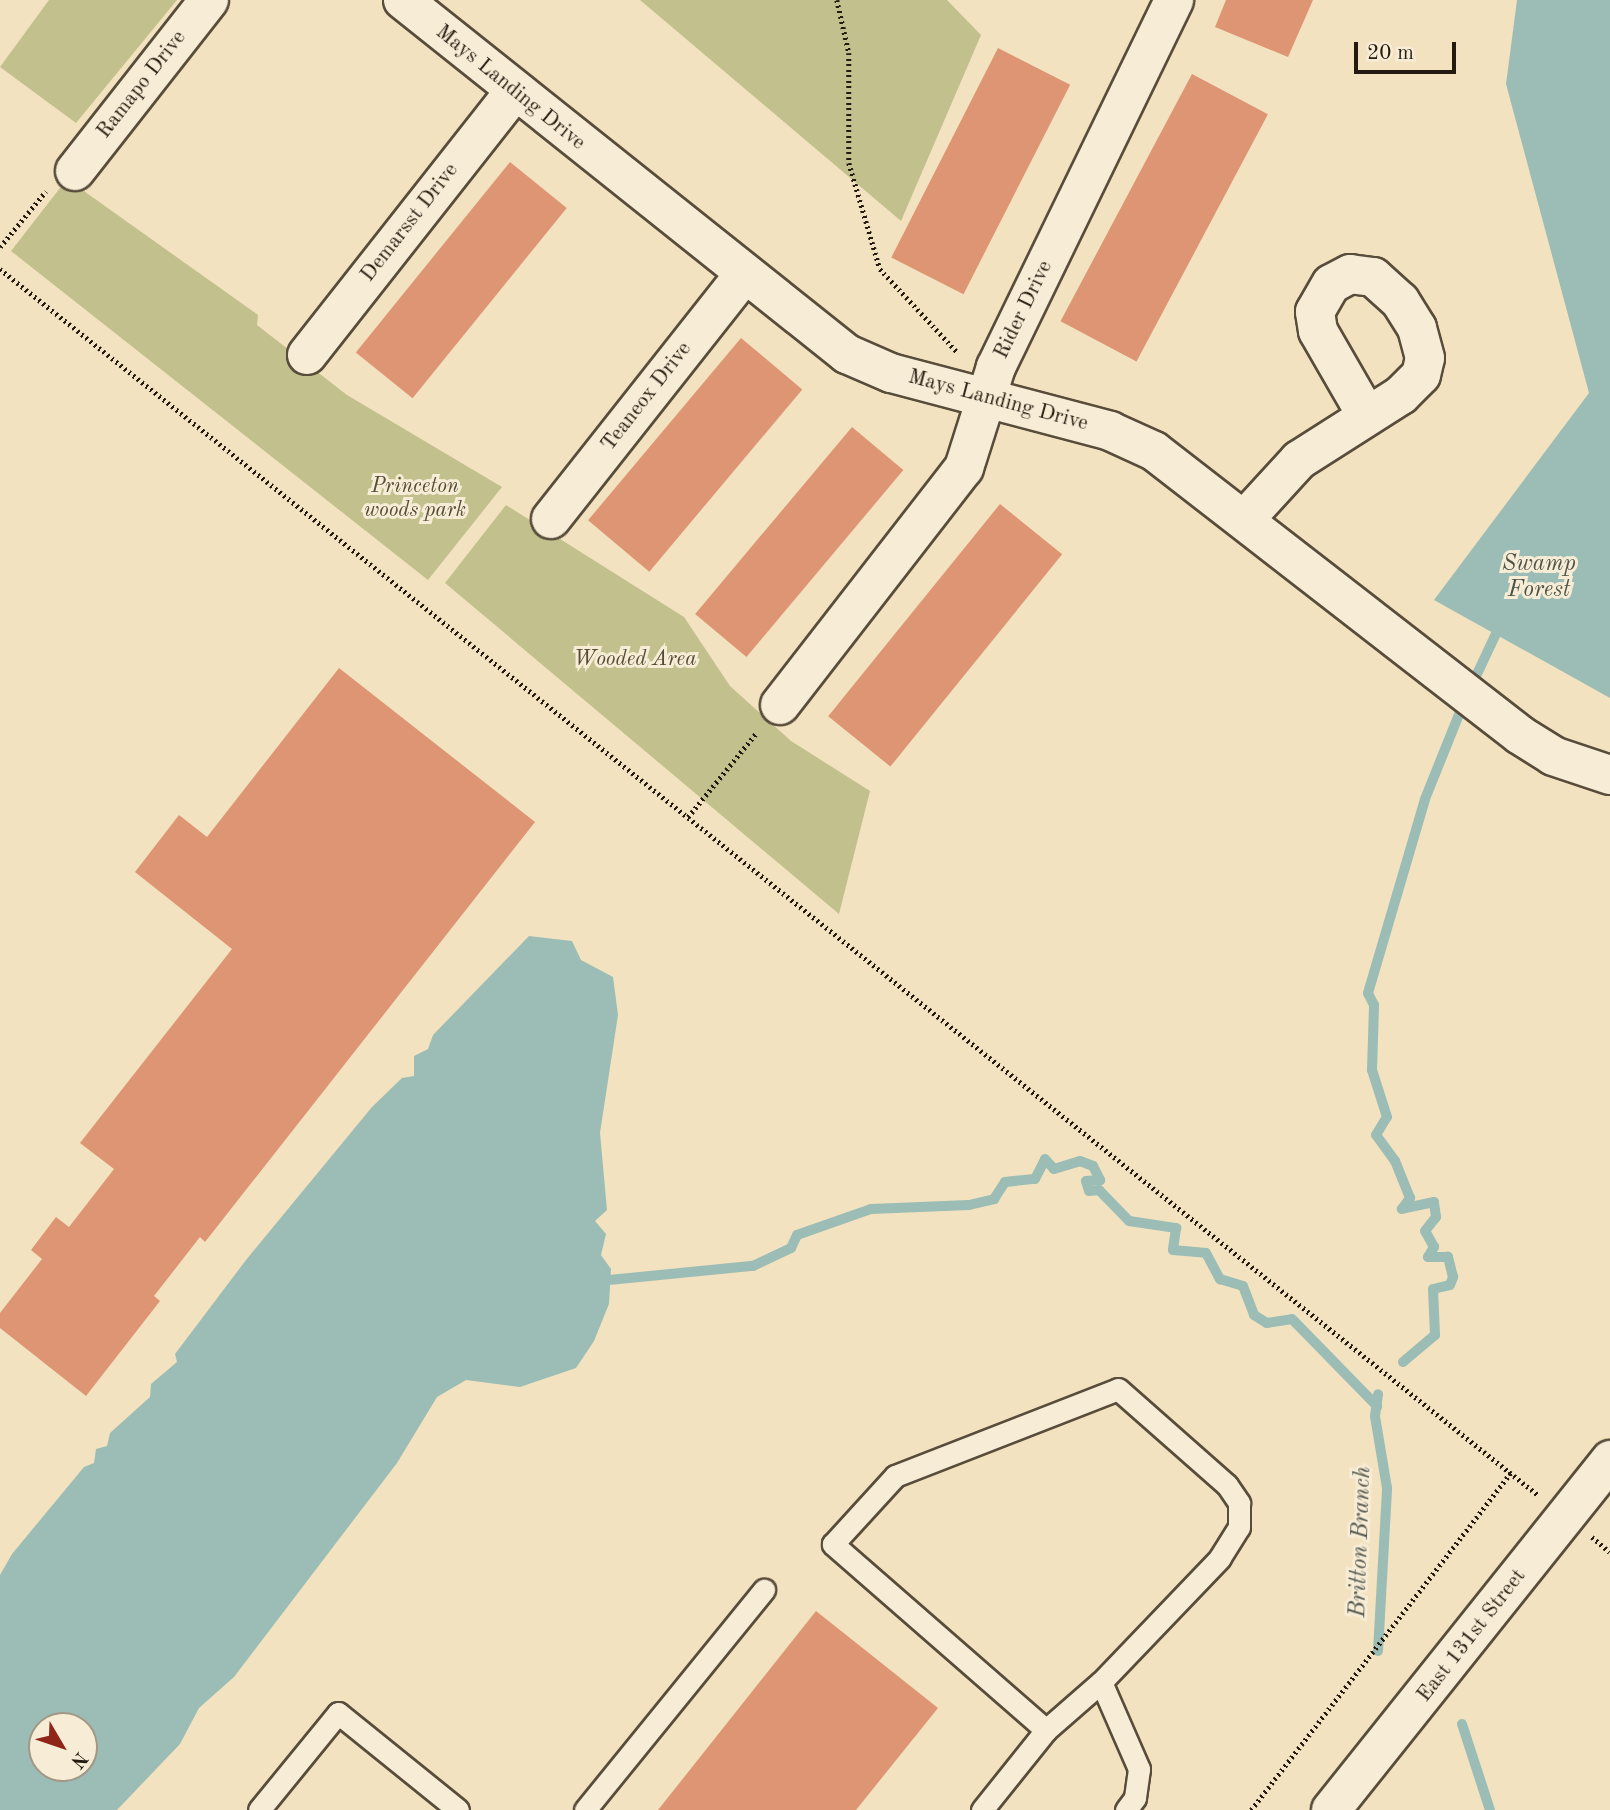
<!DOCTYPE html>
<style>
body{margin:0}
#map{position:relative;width:1610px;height:1810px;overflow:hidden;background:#f2e2bf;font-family:"Old Standard TT",serif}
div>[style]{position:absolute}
.green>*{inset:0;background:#c2c18d}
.water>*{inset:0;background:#9bbdb5}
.stream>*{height:10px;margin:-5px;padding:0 5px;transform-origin:5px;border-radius:5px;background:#9bbdb5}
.building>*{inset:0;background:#de9573;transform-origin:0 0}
.path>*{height:4.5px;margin-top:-2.25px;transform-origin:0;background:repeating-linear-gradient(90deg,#251a0f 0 2px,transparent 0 5.5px)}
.roads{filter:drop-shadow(2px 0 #584c3b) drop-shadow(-2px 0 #584c3b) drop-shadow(0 2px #584c3b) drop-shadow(0 -2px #584c3b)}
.lane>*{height:21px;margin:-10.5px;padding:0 10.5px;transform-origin:10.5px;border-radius:10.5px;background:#f7ecd5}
.street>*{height:38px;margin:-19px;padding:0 19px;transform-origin:19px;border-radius:19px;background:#f7ecd5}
.secondary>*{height:38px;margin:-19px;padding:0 19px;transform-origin:19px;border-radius:19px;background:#f7ecd5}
span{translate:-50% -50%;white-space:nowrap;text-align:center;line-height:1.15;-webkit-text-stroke:6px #f7ecd5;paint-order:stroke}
.street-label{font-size:21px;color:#251a0f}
.park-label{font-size:21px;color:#544c35;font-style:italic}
.water-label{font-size:23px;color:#4e5349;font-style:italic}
.north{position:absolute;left:28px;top:1712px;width:70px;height:70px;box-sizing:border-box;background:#f7ecd5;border:2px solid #a39886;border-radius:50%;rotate:129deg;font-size:19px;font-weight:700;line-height:28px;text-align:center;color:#251a0f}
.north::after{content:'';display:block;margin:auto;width:24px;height:32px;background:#8f2418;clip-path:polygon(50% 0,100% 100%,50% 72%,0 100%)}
.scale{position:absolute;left:1354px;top:42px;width:102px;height:32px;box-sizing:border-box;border:4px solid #251a0f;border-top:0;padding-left:9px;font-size:21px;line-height:24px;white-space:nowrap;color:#251a0f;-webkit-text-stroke:5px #f7ecd5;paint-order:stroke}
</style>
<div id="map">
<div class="green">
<div style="clip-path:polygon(49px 0,177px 0,76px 123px,0 67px)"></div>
<div style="clip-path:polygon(640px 0,947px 0,981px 35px,901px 221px)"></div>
<div style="clip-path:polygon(67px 179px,258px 315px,257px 325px,347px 395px,502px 487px,428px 580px,11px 251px)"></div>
<div style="clip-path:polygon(506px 505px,684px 617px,730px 686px,791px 741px,870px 791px,839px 914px,445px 583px)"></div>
</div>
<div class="water">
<div style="clip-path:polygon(1517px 0,1610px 0,1610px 698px,1434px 600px,1589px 393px,1506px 84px)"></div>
<div style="clip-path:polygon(evenodd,529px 936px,572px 941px,581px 960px,613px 977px,618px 1015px,600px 1133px,607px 1210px,595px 1221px,606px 1234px,601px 1255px,611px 1269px,609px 1304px,594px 1341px,576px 1368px,520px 1387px,466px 1380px,437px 1397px,397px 1463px,234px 1677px,199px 1708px,180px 1744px,117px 1810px,0 1810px,0 1575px,12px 1554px,84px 1467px,94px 1463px,96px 1449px,107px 1446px,110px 1433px,150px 1397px,151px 1384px,177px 1362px,175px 1354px,246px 1260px,372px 1107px,402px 1078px,414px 1076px,414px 1056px,428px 1049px,433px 1035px,529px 936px,84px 1726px,84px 1768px,42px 1768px,42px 1726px,84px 1726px)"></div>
</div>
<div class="stream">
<div style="left:1471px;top:687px;width:71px;rotate:-64.9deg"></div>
<div style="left:609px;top:1280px;width:145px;rotate:-5.6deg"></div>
<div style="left:753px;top:1266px;width:42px;rotate:-25.3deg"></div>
<div style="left:791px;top:1248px;width:14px;rotate:-65deg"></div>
<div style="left:797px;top:1235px;width:78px;rotate:-19.4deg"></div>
<div style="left:871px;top:1209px;width:98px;rotate:-2.3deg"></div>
<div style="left:969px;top:1205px;width:26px;rotate:-13deg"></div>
<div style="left:994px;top:1199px;width:20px;rotate:-57deg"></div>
<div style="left:1005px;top:1182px;width:30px;rotate:-6deg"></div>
<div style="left:1035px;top:1179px;width:22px;rotate:-63deg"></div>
<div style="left:1045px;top:1159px;width:13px;rotate:48deg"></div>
<div style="left:1054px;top:1169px;width:27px;rotate:-17deg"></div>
<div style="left:1080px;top:1161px;width:14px;rotate:21deg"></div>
<div style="left:1093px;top:1166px;width:16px;rotate:63deg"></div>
<div style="left:1100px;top:1180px;width:14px;rotate:176deg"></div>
<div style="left:1086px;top:1181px;width:10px;rotate:73deg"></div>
<div style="left:1089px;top:1191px;width:10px;rotate:-6deg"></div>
<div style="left:1099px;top:1190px;width:43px;rotate:45.9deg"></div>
<div style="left:1129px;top:1221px;width:48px;rotate:8.5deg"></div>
<div style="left:1176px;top:1228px;width:22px;rotate:98deg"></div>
<div style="left:1173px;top:1250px;width:33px;rotate:5deg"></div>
<div style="left:1206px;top:1253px;width:30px;rotate:62deg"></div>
<div style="left:1220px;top:1279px;width:24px;rotate:17deg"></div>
<div style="left:1243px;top:1286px;width:31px;rotate:69deg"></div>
<div style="left:1254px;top:1315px;width:15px;rotate:32deg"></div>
<div style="left:1267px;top:1323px;width:25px;rotate:-9deg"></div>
<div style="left:1292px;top:1319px;width:122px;rotate:45.7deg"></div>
<div style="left:1403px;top:1362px;width:42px;rotate:-40.2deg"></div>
<div style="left:1435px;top:1335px;width:46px;rotate:-92.5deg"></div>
<div style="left:1433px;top:1289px;width:17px;rotate:-13deg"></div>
<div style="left:1450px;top:1285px;width:9px;rotate:-69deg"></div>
<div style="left:1453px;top:1277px;width:21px;rotate:-104deg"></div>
<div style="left:1448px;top:1257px;width:20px;rotate:180deg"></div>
<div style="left:1428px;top:1257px;width:12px;rotate:-59deg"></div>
<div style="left:1434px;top:1247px;width:18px;rotate:-119deg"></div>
<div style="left:1425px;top:1231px;width:18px;rotate:-52deg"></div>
<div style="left:1436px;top:1217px;width:15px;rotate:-98deg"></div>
<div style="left:1434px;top:1202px;width:33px;rotate:168deg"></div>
<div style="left:1402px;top:1209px;width:14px;rotate:-54deg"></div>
<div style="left:1410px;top:1198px;width:40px;rotate:-112deg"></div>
<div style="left:1395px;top:1161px;width:32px;rotate:-126deg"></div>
<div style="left:1376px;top:1135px;width:21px;rotate:-59deg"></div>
<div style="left:1387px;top:1117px;width:49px;rotate:-107.7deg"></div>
<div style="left:1372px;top:1070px;width:65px;rotate:-88.2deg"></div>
<div style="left:1374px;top:1005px;width:13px;rotate:-117deg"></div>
<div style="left:1368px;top:993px;width:202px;rotate:-73.6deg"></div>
<div style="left:1425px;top:799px;width:105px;rotate:-68.1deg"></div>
<div style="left:1378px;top:1651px;width:163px;rotate:-86.8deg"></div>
<div style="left:1387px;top:1488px;width:73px;rotate:-99.5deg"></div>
<div style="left:1375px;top:1416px;width:22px;rotate:-82deg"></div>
<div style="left:1462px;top:1724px;width:90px;rotate:72deg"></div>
</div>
<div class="building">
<div style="clip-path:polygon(1226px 0,1313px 0,1288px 57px,1215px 27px)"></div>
<div style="left:998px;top:48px;width:81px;height:235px;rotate:27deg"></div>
<div style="left:1192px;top:74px;width:86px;height:280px;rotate:28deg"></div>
<div style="left:510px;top:162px;width:73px;height:245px;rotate:39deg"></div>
<div style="left:741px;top:338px;width:80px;height:238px;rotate:40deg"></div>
<div style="left:852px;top:427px;width:67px;height:244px;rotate:40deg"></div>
<div style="left:1000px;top:504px;width:80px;height:273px;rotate:39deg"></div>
<div style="clip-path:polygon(339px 668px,535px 822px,205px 1242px,200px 1237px,154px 1296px,160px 1301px,86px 1396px,0 1328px,0 1313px,42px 1259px,31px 1250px,56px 1217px,69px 1227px,114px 1169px,80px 1143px,232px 949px,135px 872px,179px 815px,207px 837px)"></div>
<div style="clip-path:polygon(816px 1611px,938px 1708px,856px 1810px,658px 1810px)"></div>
</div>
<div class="path">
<div style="left:837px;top:0;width:54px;rotate:77.2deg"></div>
<div style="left:849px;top:53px;width:110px;rotate:90deg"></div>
<div style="left:849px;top:163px;width:110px;rotate:73.7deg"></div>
<div style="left:880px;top:269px;width:115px;rotate:47.1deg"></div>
<div style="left:0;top:247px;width:72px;rotate:-50.6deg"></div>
<div style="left:0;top:269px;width:1967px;rotate:38.56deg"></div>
<div style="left:688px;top:817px;width:109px;rotate:-50.9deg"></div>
<div style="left:1592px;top:1537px;width:23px;rotate:40deg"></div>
<div style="left:1251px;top:1810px;width:426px;rotate:-52.4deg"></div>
</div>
<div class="roads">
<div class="lane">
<div style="left:1046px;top:1730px;width:283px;rotate:-138.9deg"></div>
<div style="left:833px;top:1544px;width:92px;rotate:-47.6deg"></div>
<div style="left:895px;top:1476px;width:239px;rotate:-21.3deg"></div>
<div style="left:1118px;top:1389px;width:145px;rotate:41.4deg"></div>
<div style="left:1227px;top:1485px;width:22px;rotate:56deg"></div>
<div style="left:1239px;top:1503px;width:24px;rotate:90deg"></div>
<div style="left:1239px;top:1527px;width:36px;rotate:122deg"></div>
<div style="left:1220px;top:1558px;width:172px;rotate:133.8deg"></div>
<div style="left:1101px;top:1682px;width:95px;rotate:66.4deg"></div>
<div style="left:1139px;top:1769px;width:29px;rotate:98deg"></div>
<div style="left:1135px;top:1798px;width:15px;rotate:127deg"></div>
<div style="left:259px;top:1810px;width:125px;rotate:-50.8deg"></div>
<div style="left:338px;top:1713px;width:154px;rotate:38.9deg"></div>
<div style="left:585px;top:1810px;width:284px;rotate:-50.9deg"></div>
<div style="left:982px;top:1810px;width:102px;rotate:-51.3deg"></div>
<div style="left:1046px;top:1730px;width:73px;rotate:-41.1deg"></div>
</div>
<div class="street">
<div style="left:403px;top:0;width:568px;rotate:38.57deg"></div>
<div style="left:847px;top:354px;width:48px;rotate:23.4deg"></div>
<div style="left:891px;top:373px;width:227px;rotate:14.8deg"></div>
<div style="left:1110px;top:431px;width:48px;rotate:24.4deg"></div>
<div style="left:1154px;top:451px;width:463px;rotate:37.8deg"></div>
<div style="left:1520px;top:735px;width:39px;rotate:32deg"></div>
<div style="left:1553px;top:756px;width:60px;rotate:18.4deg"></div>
<div style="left:75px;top:171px;width:217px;rotate:-51.9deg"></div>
<div style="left:307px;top:355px;width:335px;rotate:-51.8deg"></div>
<div style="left:551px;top:519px;width:310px;rotate:-51.7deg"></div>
<div style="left:1245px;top:519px;width:80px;rotate:-47.5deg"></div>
<div style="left:1299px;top:460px;width:121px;rotate:-32.5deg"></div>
<div style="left:1401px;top:395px;width:28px;rotate:-45deg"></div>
<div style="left:1421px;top:375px;width:17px;rotate:-77deg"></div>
<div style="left:1425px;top:358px;width:31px;rotate:-105deg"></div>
<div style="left:1417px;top:328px;width:32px;rotate:-122deg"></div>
<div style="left:1400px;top:301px;width:36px;rotate:-138deg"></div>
<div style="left:1373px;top:277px;width:23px;rotate:-173deg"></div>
<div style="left:1350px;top:274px;width:21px;rotate:152deg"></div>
<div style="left:1331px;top:284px;width:32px;rotate:120deg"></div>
<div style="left:1315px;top:312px;width:19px;rotate:81deg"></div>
<div style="left:1318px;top:331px;width:96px;rotate:60deg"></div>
<div style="left:780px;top:705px;width:300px;rotate:-52.2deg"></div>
<div style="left:964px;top:468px;width:106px;rotate:-72.4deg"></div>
<div style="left:996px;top:367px;width:408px;rotate:-64.1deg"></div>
</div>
<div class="secondary">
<div style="left:1331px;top:1810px;width:448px;rotate:-51.4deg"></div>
</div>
</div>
<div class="street-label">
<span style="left:142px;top:85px;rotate:-52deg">Ramapo Drive</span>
<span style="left:510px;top:88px;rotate:39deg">Mays Landing Drive</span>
<span style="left:410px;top:223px;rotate:-52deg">Demarsst Drive</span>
<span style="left:1024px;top:310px;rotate:-64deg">Rider Drive</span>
<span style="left:647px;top:397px;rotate:-52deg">Teaneox Drive</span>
<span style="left:998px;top:401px;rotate:15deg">Mays Landing Drive</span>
<span style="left:1472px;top:1636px;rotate:-52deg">East 131st Street</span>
</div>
<div class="park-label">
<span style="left:415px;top:499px">Princeton<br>woods park</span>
<span style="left:635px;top:660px">Wooded Area</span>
</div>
<div class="water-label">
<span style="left:1539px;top:577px">Swamp<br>Forest</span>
<span style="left:1361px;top:1542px;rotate:-88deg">Britton Branch</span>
</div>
<div class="north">N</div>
<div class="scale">20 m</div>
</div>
